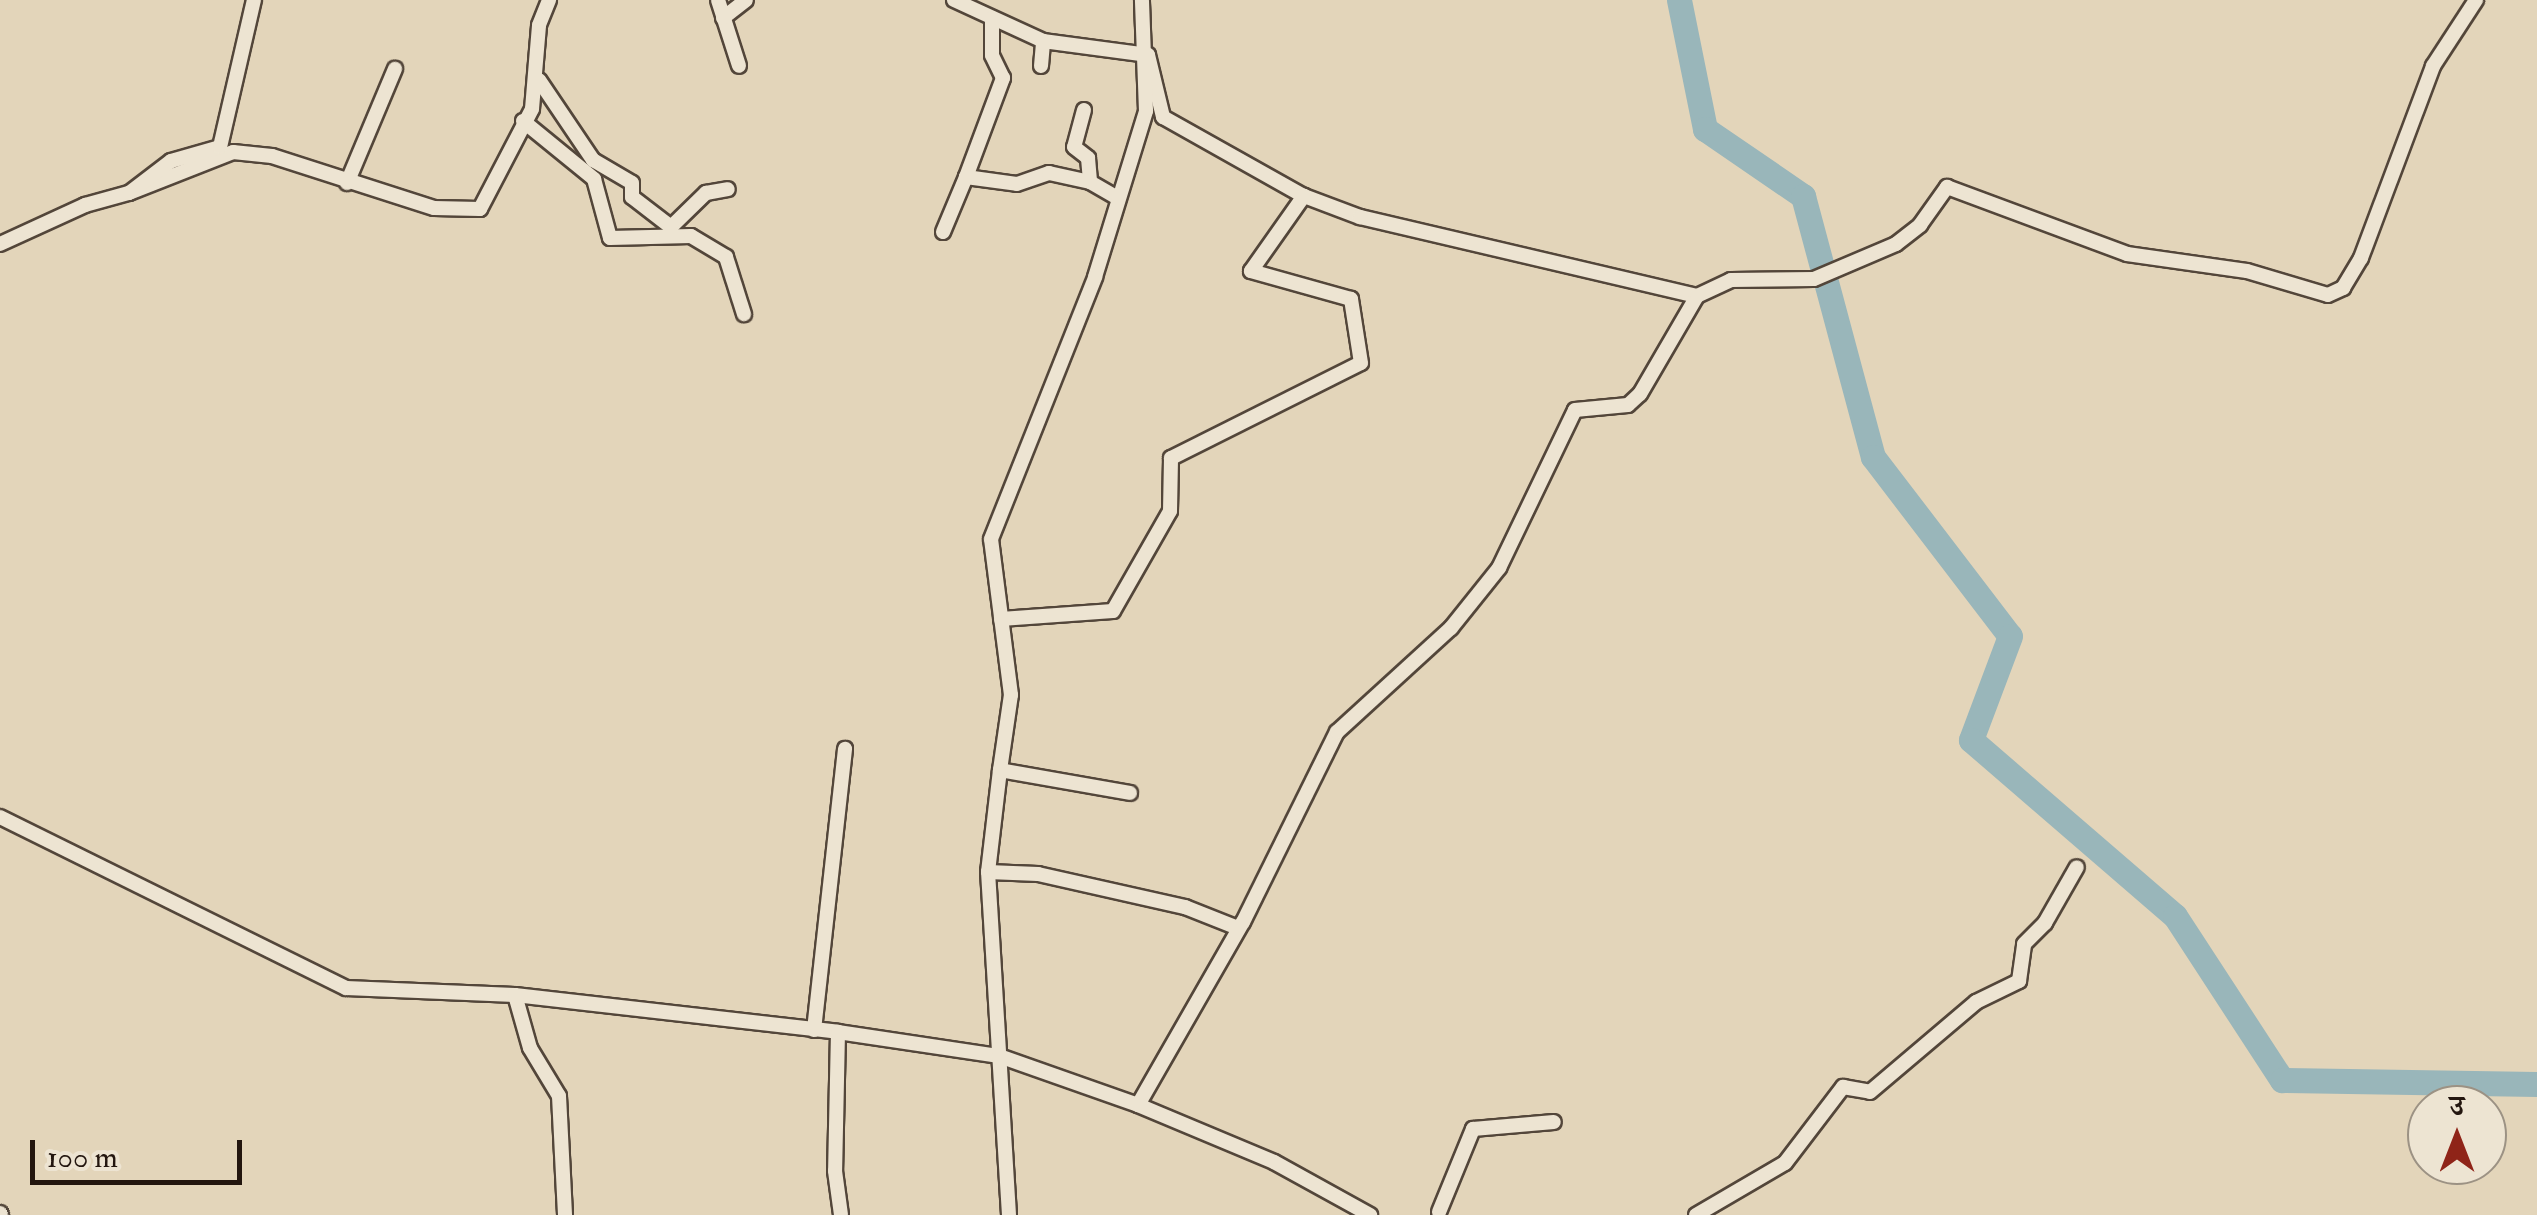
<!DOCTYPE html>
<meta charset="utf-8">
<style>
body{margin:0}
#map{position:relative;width:2537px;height:1215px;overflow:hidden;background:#e3d5ba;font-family:"IM FELL Double Pica","Noto Serif Devanagari",serif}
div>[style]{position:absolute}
.river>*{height:25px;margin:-12.5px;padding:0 12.5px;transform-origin:12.5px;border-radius:12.5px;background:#99b6ba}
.roads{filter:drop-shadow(2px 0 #53463a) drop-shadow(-2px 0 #53463a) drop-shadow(0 2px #53463a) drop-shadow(0 -2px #53463a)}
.minor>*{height:14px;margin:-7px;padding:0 7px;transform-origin:7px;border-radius:7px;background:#ede4d2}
span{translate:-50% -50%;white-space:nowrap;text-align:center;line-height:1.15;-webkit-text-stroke:8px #ede4d2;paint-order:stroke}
.north{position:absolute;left:2407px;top:1085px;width:100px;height:100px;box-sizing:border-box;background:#ede4d2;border:2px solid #9c9284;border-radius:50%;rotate:0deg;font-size:28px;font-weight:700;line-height:40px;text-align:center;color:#23160f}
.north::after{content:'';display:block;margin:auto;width:35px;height:45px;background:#8f2418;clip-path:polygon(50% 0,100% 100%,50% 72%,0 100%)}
.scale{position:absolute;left:30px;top:1140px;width:212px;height:45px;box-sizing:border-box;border:5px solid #23160f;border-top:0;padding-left:12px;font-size:30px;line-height:35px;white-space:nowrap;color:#23160f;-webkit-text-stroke:8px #ede4d2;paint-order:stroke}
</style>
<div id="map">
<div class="river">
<div style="left:1679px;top:0;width:132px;rotate:78.6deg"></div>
<div style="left:1705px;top:129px;width:119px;rotate:34.4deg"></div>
<div style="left:1803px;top:196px;width:270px;rotate:75deg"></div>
<div style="left:1873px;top:457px;width:225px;rotate:52.6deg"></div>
<div style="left:2010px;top:636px;width:111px;rotate:110.6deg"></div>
<div style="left:1971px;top:740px;width:269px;rotate:40.8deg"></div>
<div style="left:2175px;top:916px;width:196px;rotate:56.9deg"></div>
<div style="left:2282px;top:1080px;width:255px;rotate:0.9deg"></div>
</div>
<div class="roads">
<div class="minor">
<div style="left:718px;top:0;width:69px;rotate:72.3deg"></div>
<div style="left:954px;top:0;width:98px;rotate:24.7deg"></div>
<div style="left:1043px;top:41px;width:106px;rotate:7.6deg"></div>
<div style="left:1148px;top:55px;width:64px;rotate:76.4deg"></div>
<div style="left:1163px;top:117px;width:162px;rotate:29.3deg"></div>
<div style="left:1304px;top:196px;width:60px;rotate:20.6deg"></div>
<div style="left:1360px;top:217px;width:346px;rotate:13.2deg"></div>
<div style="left:723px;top:18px;width:29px;rotate:-38deg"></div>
<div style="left:1041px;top:66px;width:25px;rotate:-85deg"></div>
<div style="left:539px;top:80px;width:97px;rotate:56deg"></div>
<div style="left:593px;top:160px;width:45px;rotate:30.5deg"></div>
<div style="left:632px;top:183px;width:14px;rotate:90deg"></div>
<div style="left:632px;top:197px;width:49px;rotate:37.6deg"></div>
<div style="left:671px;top:227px;width:49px;rotate:-44.2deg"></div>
<div style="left:706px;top:193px;width:22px;rotate:-10deg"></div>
<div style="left:1084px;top:110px;width:38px;rotate:105deg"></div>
<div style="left:1074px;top:147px;width:18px;rotate:38deg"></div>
<div style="left:1088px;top:158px;width:24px;rotate:85deg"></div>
<div style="left:1090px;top:182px;width:32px;rotate:30deg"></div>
<div style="left:523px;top:121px;width:92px;rotate:39.2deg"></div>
<div style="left:594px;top:179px;width:61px;rotate:74.8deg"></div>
<div style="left:610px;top:238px;width:81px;rotate:-1.4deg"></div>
<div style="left:691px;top:236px;width:41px;rotate:31deg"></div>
<div style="left:726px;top:257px;width:60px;rotate:72.5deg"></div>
<div style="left:966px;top:177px;width:106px;rotate:-69.5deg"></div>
<div style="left:1003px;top:78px;width:25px;rotate:-116deg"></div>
<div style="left:992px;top:55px;width:37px;rotate:-90deg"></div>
<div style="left:347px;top:183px;width:124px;rotate:-67.2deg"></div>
<div style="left:129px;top:193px;width:112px;rotate:-21.5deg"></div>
<div style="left:233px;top:152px;width:39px;rotate:6deg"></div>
<div style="left:272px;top:156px;width:170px;rotate:17.8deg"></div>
<div style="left:434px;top:208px;width:46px;rotate:1.2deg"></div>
<div style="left:480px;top:209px;width:113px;rotate:-62.5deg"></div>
<div style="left:532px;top:109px;width:84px;rotate:-85.2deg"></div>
<div style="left:539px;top:25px;width:27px;rotate:-68deg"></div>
<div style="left:943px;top:232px;width:60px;rotate:-67.3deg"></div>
<div style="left:966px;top:177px;width:51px;rotate:7.8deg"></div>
<div style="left:1017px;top:184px;width:34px;rotate:-19deg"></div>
<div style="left:1049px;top:173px;width:42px;rotate:12.4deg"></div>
<div style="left:0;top:244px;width:94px;rotate:-24.6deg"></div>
<div style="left:85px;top:205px;width:46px;rotate:-15.3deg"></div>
<div style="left:129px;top:193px;width:53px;rotate:-37.3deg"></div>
<div style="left:171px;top:161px;width:51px;rotate:-15.9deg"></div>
<div style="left:220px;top:147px;width:151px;rotate:-77deg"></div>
<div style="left:1001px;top:619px;width:112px;rotate:-4.1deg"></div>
<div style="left:1113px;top:611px;width:115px;rotate:-60.3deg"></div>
<div style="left:1170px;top:511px;width:53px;rotate:-88.9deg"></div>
<div style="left:1171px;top:458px;width:212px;rotate:-26.6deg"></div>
<div style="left:1361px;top:363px;width:65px;rotate:-98.9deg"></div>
<div style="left:1351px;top:299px;width:104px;rotate:-164.4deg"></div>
<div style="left:1251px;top:271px;width:92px;rotate:-54.8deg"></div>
<div style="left:1000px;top:770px;width:76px;rotate:-81.7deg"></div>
<div style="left:1011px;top:695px;width:157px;rotate:-97.3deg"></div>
<div style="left:991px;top:539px;width:282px;rotate:-68.3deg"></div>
<div style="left:1095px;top:277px;width:174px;rotate:-72.9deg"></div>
<div style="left:1146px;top:111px;width:111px;rotate:-92.1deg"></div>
<div style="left:0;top:817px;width:386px;rotate:26.3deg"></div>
<div style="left:346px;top:988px;width:169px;rotate:2.4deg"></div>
<div style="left:515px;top:995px;width:325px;rotate:6.5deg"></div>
<div style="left:838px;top:1032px;width:163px;rotate:8.5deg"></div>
<div style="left:999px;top:1056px;width:147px;rotate:19.4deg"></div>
<div style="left:1138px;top:1105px;width:211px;rotate:-60.2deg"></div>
<div style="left:1243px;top:922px;width:212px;rotate:-63.7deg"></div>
<div style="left:1337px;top:732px;width:154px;rotate:-42.4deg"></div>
<div style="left:1451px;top:628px;width:77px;rotate:-51.3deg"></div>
<div style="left:1499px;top:568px;width:175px;rotate:-64.3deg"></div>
<div style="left:1575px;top:410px;width:53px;rotate:-5.4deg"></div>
<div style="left:1628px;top:405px;width:16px;rotate:-43deg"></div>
<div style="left:1640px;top:394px;width:113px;rotate:-59.8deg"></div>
<div style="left:1697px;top:296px;width:38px;rotate:-25deg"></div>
<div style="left:1731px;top:280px;width:83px;rotate:-0.7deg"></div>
<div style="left:1814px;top:279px;width:89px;rotate:-23.1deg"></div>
<div style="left:1896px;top:244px;width:31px;rotate:-38deg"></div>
<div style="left:1920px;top:225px;width:47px;rotate:-54.6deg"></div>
<div style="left:1947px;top:187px;width:192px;rotate:20.4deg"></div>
<div style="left:2127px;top:254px;width:121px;rotate:8.1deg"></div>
<div style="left:2247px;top:271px;width:84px;rotate:16.5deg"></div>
<div style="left:2328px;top:295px;width:17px;rotate:-25deg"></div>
<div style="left:2343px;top:288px;width:35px;rotate:-59deg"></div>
<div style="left:2361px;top:258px;width:205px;rotate:-69.4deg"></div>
<div style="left:2433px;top:66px;width:79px;rotate:-56.9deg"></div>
<div style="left:988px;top:872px;width:50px;rotate:2.3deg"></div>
<div style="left:1038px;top:874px;width:151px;rotate:12.7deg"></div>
<div style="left:1185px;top:907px;width:57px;rotate:21.6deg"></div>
<div style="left:515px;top:995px;width:55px;rotate:74.2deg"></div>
<div style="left:530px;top:1048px;width:56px;rotate:58.9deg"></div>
<div style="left:559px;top:1096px;width:119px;rotate:87.1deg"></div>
<div style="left:814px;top:1030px;width:283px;rotate:-83.7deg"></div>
<div style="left:838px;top:1032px;width:139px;rotate:91.2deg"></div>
<div style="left:835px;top:1171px;width:44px;rotate:82.2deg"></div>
<div style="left:1138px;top:1105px;width:147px;rotate:22.7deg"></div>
<div style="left:1274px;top:1162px;width:110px;rotate:28.9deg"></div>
<div style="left:1439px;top:1212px;width:90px;rotate:-67.7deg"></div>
<div style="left:1473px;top:1129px;width:81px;rotate:-4.9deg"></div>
<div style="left:0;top:1213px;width:2px;rotate:63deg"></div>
<div style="left:1009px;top:1215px;width:344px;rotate:-93.5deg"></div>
<div style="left:988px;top:872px;width:103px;rotate:-83.3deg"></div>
<div style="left:1000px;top:770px;width:132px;rotate:10deg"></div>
<div style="left:1696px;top:1215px;width:103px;rotate:-30.3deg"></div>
<div style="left:1785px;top:1163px;width:96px;rotate:-52.7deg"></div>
<div style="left:1843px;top:1087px;width:27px;rotate:10deg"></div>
<div style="left:1870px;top:1092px;width:139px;rotate:-40.3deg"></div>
<div style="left:1976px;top:1002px;width:48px;rotate:-26deg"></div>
<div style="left:2019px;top:981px;width:37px;rotate:-82deg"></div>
<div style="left:2024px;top:944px;width:30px;rotate:-45deg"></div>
<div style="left:2045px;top:923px;width:64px;rotate:-60.3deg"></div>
</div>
</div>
<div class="north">उ</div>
<div class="scale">100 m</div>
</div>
